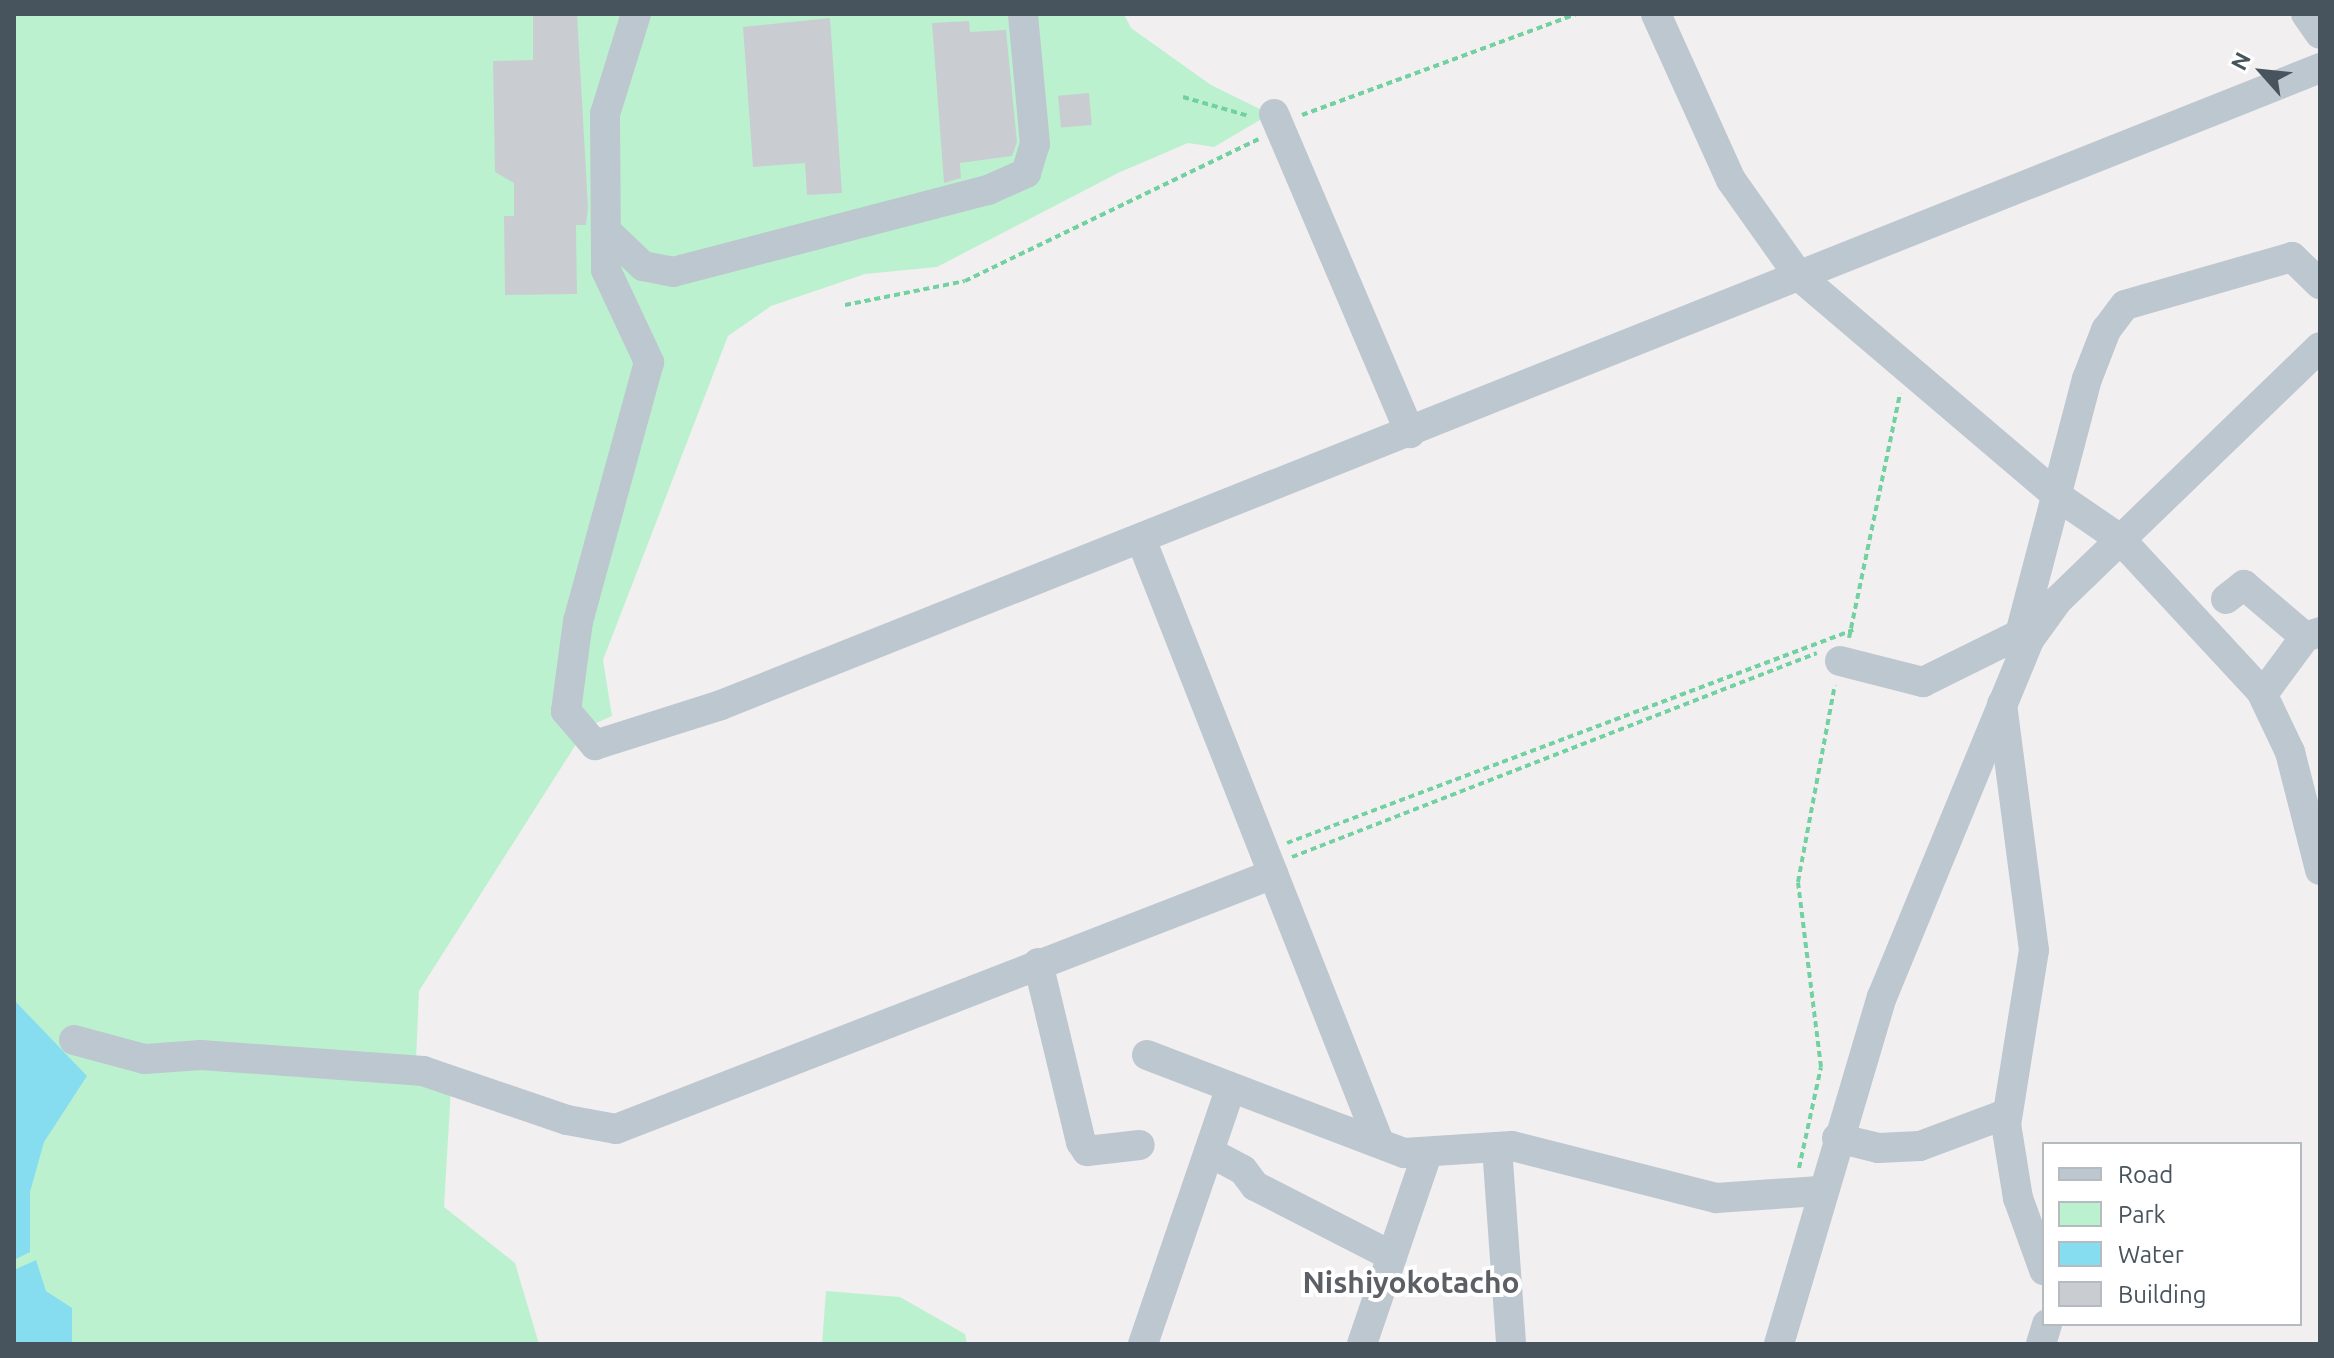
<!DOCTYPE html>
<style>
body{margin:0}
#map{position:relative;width:2334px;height:1358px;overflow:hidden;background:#f2eff0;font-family:Ubuntu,sans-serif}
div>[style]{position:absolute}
.green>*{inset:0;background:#bcf1cf}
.water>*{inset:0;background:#87ddf0}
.building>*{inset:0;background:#c9cdd2;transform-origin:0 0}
.path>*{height:4px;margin-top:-2px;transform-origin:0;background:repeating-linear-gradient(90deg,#72d1a0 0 6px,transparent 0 10px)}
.minor>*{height:30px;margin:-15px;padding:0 15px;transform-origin:15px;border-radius:15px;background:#bdc7cf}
span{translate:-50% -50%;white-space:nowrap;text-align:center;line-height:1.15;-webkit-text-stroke:8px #fff;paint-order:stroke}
.quarter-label{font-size:30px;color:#5c6065;font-weight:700}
.frame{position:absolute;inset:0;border:16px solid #47545e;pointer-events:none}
.legend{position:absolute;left:2042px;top:1142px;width:260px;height:184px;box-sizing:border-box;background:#fff;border:2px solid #b5bbbf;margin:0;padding:10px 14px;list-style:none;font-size:24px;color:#47545e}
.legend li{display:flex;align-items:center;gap:16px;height:40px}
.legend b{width:40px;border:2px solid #b5bbbf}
.north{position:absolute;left:2222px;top:32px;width:80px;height:80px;-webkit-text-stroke:6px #fff;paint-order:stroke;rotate:297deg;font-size:22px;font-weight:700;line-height:32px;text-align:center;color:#47545e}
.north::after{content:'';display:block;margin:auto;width:28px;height:36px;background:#47545e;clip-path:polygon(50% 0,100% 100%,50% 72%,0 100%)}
</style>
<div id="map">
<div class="green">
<div style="clip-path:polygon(14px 14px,1124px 14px,1131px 28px,1211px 85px,1270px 114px,1214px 147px,1188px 143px,1118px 173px,937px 267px,865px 274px,771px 306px,728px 336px,603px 660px,612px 716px,587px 727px,419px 991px,415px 1084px,451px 1088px,444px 1207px,515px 1263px,539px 1344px,14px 1344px)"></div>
<div style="clip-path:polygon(826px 1291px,900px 1297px,965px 1334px,967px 1344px,822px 1344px)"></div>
</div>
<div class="water">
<div style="clip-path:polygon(14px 1000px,87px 1076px,44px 1142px,30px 1192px,30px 1252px,14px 1260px)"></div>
<div style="clip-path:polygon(36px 1260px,46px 1291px,72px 1308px,72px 1344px,14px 1344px,14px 1270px)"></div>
</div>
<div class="building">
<div style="clip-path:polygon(533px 14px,577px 14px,588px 207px,586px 225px,576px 225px,577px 294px,505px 295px,504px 216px,514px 216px,514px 183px,495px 172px,493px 61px,533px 60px)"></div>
<div style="clip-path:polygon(830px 18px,842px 193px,807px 195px,805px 163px,753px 167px,743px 27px)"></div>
<div style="clip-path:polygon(969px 21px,970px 32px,1006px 30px,1017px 142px,1012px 156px,960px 163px,961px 178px,944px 183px,932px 23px)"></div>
<div style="left:1089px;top:93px;width:32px;height:31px;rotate:85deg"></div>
</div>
<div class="path">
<div style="left:1183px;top:97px;width:69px;rotate:16.1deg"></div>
<div style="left:1302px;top:115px;width:292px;rotate:-20.2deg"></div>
<div style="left:845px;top:305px;width:122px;rotate:-11.3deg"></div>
<div style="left:965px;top:281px;width:326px;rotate:-25.8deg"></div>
<div style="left:1849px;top:638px;width:250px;rotate:-78.2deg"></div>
<div style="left:1287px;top:843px;width:605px;rotate:-20.62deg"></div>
<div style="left:1292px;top:857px;width:563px;rotate:-21.23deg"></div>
<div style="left:1799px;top:1168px;width:103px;rotate:-77.7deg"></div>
<div style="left:1821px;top:1067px;width:186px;rotate:-97.1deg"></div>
<div style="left:1798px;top:882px;width:200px;rotate:-79.4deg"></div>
</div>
<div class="minor">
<div style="left:636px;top:14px;width:105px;rotate:107.2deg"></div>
<div style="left:605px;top:114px;width:156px;rotate:89.6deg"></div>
<div style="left:606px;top:270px;width:102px;rotate:64.9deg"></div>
<div style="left:649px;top:362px;width:269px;rotate:105.3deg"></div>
<div style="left:578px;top:621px;width:91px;rotate:97.6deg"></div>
<div style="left:566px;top:711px;width:45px;rotate:49.5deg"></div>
<div style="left:595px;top:745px;width:132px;rotate:-17.6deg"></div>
<div style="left:721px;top:705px;width:1721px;rotate:-21.72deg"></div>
<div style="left:1656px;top:14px;width:182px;rotate:65.7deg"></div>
<div style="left:1731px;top:180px;width:118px;rotate:54.7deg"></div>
<div style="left:1799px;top:276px;width:338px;rotate:40.4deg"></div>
<div style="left:2056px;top:495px;width:78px;rotate:34.5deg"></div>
<div style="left:2120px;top:539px;width:207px;rotate:47.2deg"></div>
<div style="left:2261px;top:691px;width:68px;rotate:64.6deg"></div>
<div style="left:2290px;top:752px;width:122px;rotate:75.7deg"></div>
<div style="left:2306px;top:14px;width:24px;rotate:55deg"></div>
<div style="left:1274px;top:114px;width:347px;rotate:66.9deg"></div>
<div style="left:607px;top:232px;width:50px;rotate:43.4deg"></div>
<div style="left:643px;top:266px;width:31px;rotate:11deg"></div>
<div style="left:673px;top:272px;width:325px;rotate:-14.6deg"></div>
<div style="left:988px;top:190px;width:42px;rotate:-24.1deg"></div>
<div style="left:1026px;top:173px;width:30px;rotate:-73deg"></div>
<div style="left:1035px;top:144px;width:131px;rotate:-95.3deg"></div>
<div style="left:1141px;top:539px;width:648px;rotate:68.46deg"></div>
<div style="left:2226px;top:599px;width:23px;rotate:-38deg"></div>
<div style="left:2244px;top:585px;width:80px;rotate:40.4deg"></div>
<div style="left:2020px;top:634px;width:264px;rotate:-75.3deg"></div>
<div style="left:2087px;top:379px;width:53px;rotate:-68.8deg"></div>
<div style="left:2106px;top:330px;width:31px;rotate:-53deg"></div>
<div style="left:2125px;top:305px;width:174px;rotate:-16deg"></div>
<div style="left:2292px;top:257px;width:39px;rotate:44deg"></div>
<div style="left:1840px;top:661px;width:86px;rotate:14.2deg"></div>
<div style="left:1923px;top:682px;width:108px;rotate:-26.3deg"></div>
<div style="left:2020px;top:634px;width:11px;rotate:34deg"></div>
<div style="left:2263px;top:694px;width:71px;rotate:-53.6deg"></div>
<div style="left:2305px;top:637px;width:16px;rotate:-18deg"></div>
<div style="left:2002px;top:704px;width:248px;rotate:82.6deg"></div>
<div style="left:2034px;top:950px;width:176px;rotate:99.1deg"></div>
<div style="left:2006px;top:1124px;width:75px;rotate:80.8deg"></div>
<div style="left:2018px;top:1198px;width:77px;rotate:70.1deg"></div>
<div style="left:1038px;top:963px;width:184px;rotate:76.5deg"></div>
<div style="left:1081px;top:1142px;width:11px;rotate:56deg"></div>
<div style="left:1087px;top:1151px;width:53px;rotate:-6.5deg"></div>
<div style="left:74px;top:1040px;width:73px;rotate:15deg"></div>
<div style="left:145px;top:1059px;width:56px;rotate:-4.1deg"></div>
<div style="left:201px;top:1055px;width:223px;rotate:4.1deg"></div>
<div style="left:423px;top:1071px;width:152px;rotate:18.8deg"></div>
<div style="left:567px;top:1120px;width:50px;rotate:10.4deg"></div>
<div style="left:616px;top:1129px;width:705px;rotate:-21.21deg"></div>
<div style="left:1147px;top:1055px;width:275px;rotate:20.9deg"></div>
<div style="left:1404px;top:1153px;width:108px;rotate:-3.7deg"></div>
<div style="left:1512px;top:1146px;width:211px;rotate:14.3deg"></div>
<div style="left:1716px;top:1198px;width:104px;rotate:-3.9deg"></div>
<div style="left:1837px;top:1138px;width:42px;rotate:13.7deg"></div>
<div style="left:1878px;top:1148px;width:42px;rotate:-2.7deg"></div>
<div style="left:1920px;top:1146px;width:92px;rotate:-20.4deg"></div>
<div style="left:1497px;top:1147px;width:197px;rotate:85.9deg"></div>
<div style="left:1209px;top:1152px;width:38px;rotate:28deg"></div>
<div style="left:1243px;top:1170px;width:20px;rotate:53deg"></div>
<div style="left:1255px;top:1186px;width:154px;rotate:27.1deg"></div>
<div style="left:1143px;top:1344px;width:268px;rotate:-71.1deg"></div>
<div style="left:1362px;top:1344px;width:201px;rotate:-71.1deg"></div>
<div style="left:1779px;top:1344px;width:362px;rotate:-73.5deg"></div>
<div style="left:1882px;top:997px;width:386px;rotate:-67.6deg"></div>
<div style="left:2029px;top:640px;width:49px;rotate:-54.1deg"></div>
<div style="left:2058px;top:600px;width:364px;rotate:-44deg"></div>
<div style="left:2041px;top:1344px;width:21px;rotate:-73deg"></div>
</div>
<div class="quarter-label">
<span style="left:1411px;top:1282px">Nishiyokotacho</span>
</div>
<div class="frame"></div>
<ul class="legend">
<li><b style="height:10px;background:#bdc7cf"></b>Road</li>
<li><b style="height:22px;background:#bcf1cf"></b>Park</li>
<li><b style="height:22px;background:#87ddf0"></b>Water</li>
<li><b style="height:22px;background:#c9cdd2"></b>Building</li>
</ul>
<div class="north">N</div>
</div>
